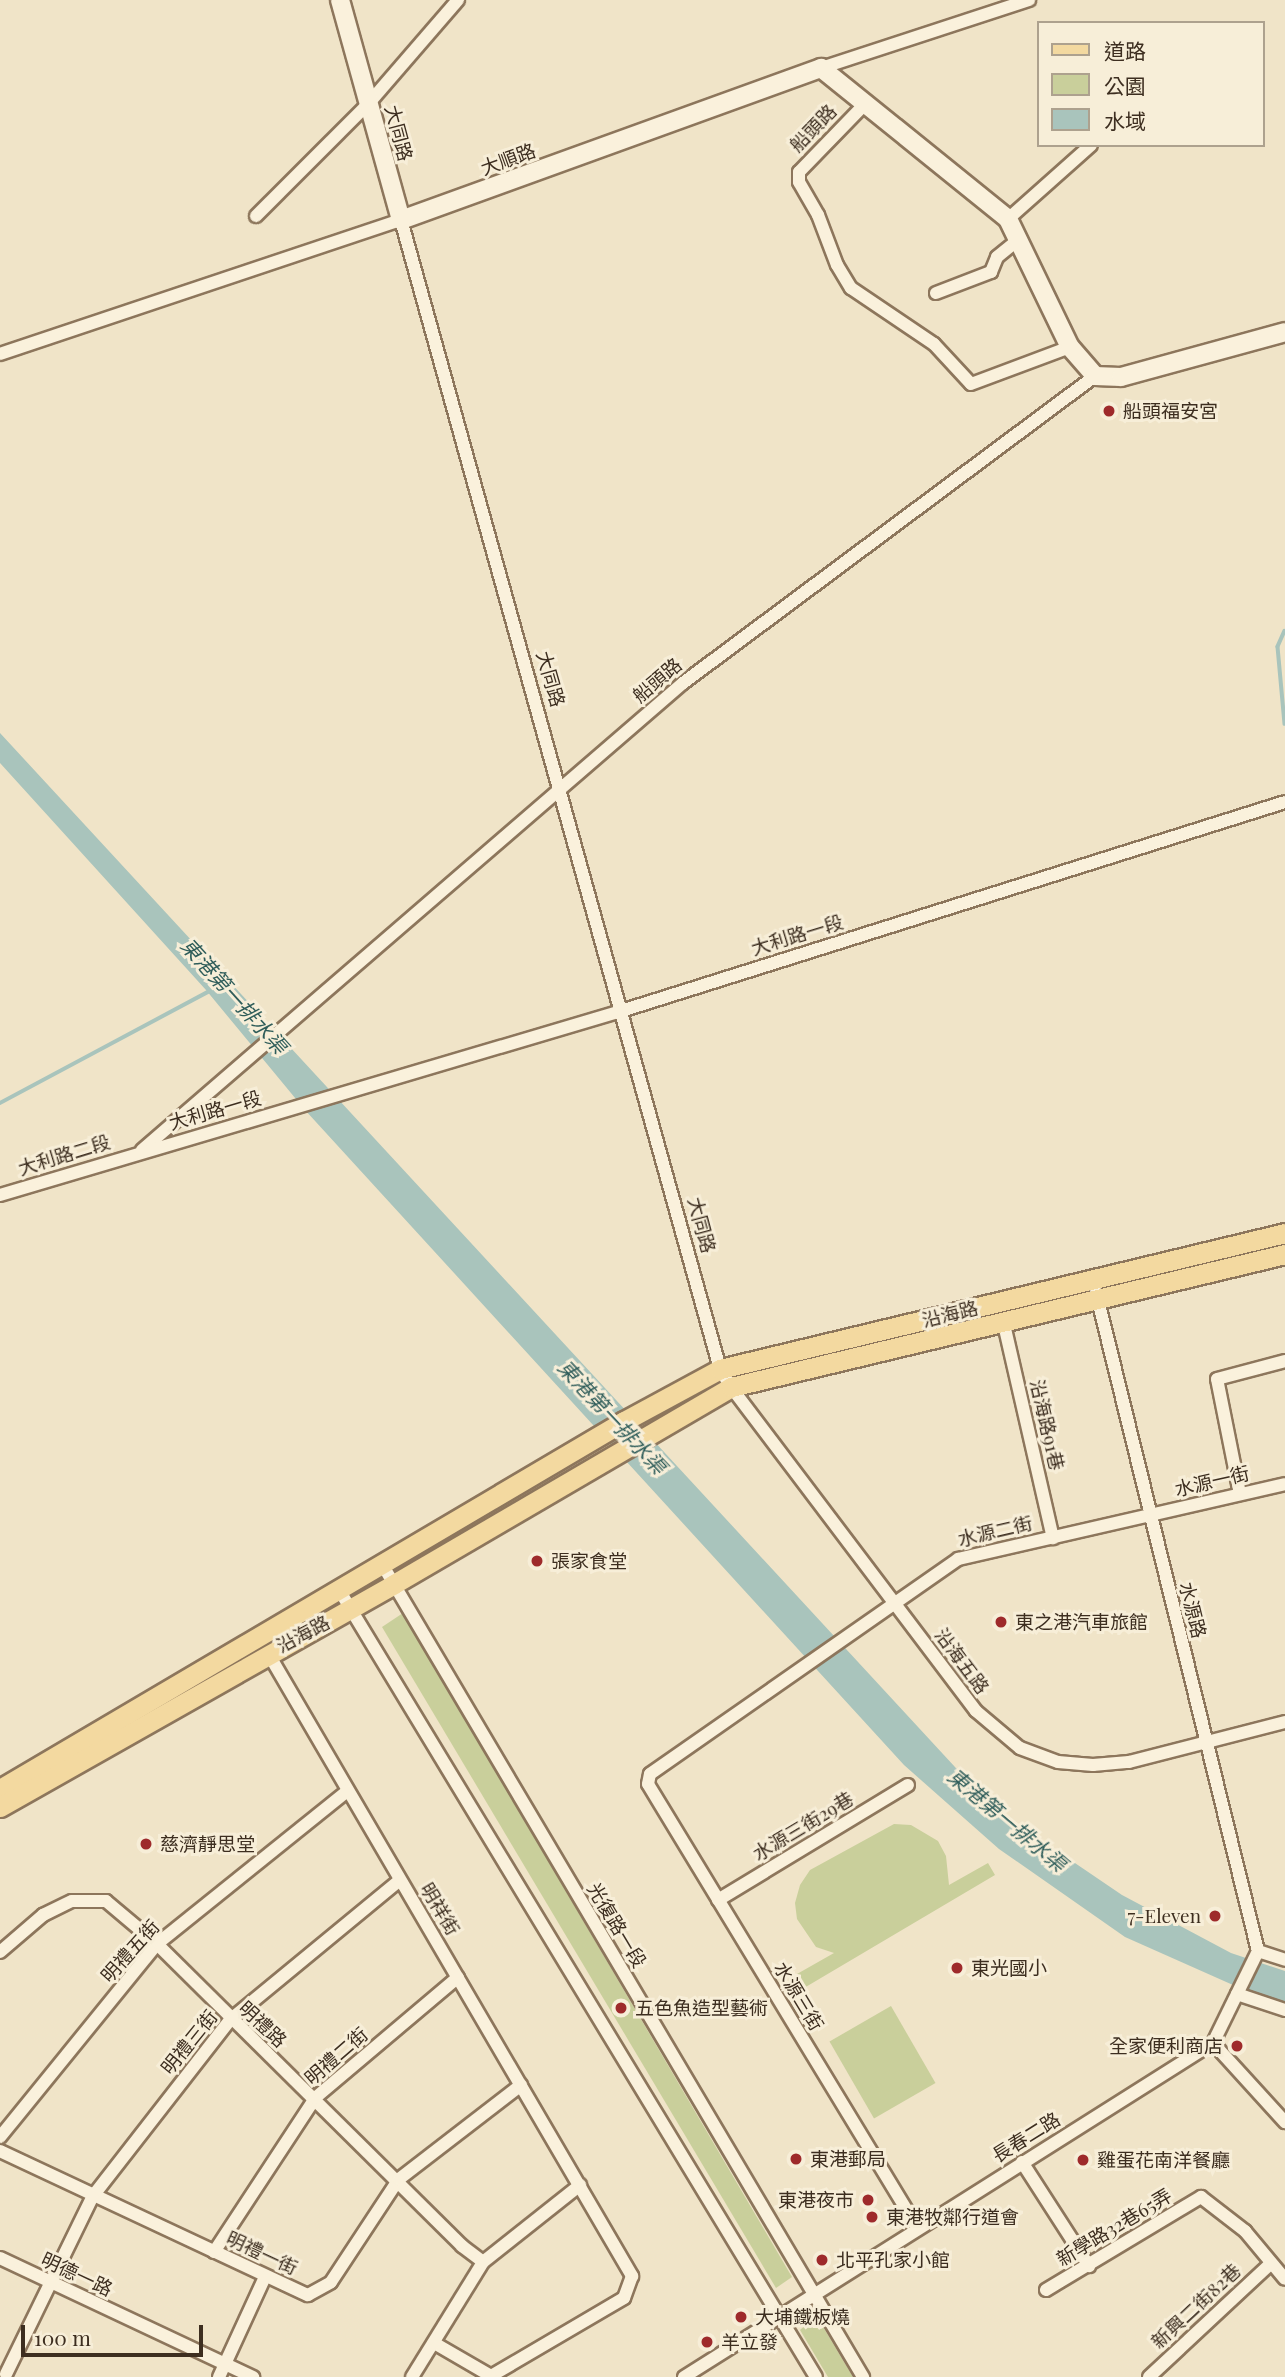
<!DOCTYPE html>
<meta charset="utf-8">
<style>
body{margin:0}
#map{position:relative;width:1285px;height:2377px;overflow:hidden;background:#f0e4c8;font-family:"Playfair Display","Noto Sans TC",serif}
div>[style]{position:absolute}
.green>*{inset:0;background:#c9cf9b;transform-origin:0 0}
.water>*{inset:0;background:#a9c4bc}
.stream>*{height:3.5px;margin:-1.75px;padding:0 1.75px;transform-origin:1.75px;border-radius:1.75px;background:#a9c4bc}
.roads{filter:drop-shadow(2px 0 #8d765c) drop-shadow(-2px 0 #8d765c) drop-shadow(0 2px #8d765c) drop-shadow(0 -2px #8d765c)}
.street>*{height:12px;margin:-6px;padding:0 6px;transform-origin:6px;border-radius:6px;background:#faf1dc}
.secondary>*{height:18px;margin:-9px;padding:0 9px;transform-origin:9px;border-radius:9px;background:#faf1dc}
.primary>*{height:19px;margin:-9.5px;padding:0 9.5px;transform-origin:9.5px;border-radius:9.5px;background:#f3d9a0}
.dots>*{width:19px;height:19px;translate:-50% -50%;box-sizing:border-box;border:4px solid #f7eed8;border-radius:50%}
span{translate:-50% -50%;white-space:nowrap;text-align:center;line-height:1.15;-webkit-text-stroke:6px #f7eed8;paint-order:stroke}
.street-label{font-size:19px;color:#3d2e20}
.poi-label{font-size:19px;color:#3d2e20}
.left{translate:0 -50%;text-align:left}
.right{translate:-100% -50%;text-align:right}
.water-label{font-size:21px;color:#2f5d5a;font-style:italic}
.legend{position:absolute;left:1037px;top:21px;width:228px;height:126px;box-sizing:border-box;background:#f7eed8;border:2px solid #ada18e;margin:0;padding:9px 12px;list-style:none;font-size:21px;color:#3d2e20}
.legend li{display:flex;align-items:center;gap:14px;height:35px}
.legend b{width:35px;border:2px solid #ada18e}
.scale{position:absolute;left:21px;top:2325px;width:182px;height:32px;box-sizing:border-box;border:4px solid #3d2e20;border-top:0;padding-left:9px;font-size:21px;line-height:24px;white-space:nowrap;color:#3d2e20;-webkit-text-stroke:5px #f7eed8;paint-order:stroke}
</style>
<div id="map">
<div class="green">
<div style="clip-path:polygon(403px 1613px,792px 2277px,776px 2288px,382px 1627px)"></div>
<div style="clip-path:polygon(894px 1824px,911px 1825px,938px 1841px,946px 1856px,949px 1885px,988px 1863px,995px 1875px,804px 1988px,797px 1974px,834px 1953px,816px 1947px,797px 1919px,795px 1903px,800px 1885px,810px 1870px)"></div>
<div style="left:891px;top:2006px;width:89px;height:71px;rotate:60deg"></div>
<div style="clip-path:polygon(813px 2319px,819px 2320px,853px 2377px,828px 2377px,800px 2330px)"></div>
</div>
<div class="water">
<div style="clip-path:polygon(0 733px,991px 1806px,1122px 1895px,1231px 1953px,1285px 1971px,1285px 2002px,1233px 1985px,1125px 1937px,999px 1849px,904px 1765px,305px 1110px,206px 990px,0 763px)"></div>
</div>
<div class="stream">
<div style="left:1285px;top:631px;width:17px;rotate:114deg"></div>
<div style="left:1278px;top:647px;width:77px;rotate:84.8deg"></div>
<div style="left:0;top:1103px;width:238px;rotate:-28.1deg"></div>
</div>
<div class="roads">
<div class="street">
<div style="left:821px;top:68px;width:219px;rotate:-18.1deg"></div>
<div style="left:863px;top:106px;width:92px;rotate:134.1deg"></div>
<div style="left:799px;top:172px;width:10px;rotate:90deg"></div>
<div style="left:799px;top:182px;width:38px;rotate:60deg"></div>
<div style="left:818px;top:215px;width:53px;rotate:69.2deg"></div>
<div style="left:837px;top:265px;width:27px;rotate:59deg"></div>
<div style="left:851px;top:288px;width:100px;rotate:34deg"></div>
<div style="left:934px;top:344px;width:54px;rotate:47.2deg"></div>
<div style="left:971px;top:384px;width:106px;rotate:-20.5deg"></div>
<div style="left:256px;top:216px;width:160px;rotate:-45deg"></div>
<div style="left:369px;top:103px;width:136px;rotate:-49.2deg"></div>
<div style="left:1008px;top:219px;width:111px;rotate:-41.7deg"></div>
<div style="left:936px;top:293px;width:59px;rotate:-20.9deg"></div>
<div style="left:991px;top:272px;width:16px;rotate:-68deg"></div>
<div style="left:997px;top:257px;width:28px;rotate:-39deg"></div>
<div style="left:0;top:354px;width:423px;rotate:-18.5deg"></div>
<div style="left:401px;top:220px;width:1192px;rotate:74.48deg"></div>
<div style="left:720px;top:1369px;width:21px;rotate:59deg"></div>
<div style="left:731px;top:1387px;width:406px;rotate:52.9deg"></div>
<div style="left:976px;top:1711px;width:57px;rotate:40.1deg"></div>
<div style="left:1020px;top:1748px;width:40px;rotate:20.2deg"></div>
<div style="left:1058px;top:1762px;width:35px;rotate:5deg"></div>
<div style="left:1093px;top:1765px;width:36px;rotate:-5deg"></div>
<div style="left:1129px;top:1762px;width:161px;rotate:-14.4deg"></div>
<div style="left:142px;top:1150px;width:715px;rotate:-40.8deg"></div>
<div style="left:683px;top:683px;width:514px;rotate:-36.69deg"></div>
<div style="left:0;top:1195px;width:648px;rotate:-16.5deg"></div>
<div style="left:621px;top:1011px;width:696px;rotate:-17.47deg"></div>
<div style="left:1003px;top:1320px;width:224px;rotate:77.1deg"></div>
<div style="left:1240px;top:1494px;width:117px;rotate:-101.3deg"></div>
<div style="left:1217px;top:1379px;width:70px;rotate:-14.8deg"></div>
<div style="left:382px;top:1564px;width:945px;rotate:59.39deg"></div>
<div style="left:338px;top:1588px;width:922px;rotate:58.79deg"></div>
<div style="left:268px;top:1653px;width:722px;rotate:59.7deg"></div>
<div style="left:632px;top:2276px;width:23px;rotate:110deg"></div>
<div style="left:624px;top:2298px;width:154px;rotate:149.6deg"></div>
<div style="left:491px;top:2376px;width:66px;rotate:-149.9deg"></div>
<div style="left:718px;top:1900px;width:222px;rotate:-31.2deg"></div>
<div style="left:1258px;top:1951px;width:28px;rotate:18deg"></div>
<div style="left:0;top:1952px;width:57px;rotate:-40.7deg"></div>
<div style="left:43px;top:1915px;width:32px;rotate:-26deg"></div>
<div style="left:72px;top:1901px;width:34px"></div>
<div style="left:106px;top:1901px;width:67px;rotate:40.1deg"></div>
<div style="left:157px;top:1944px;width:429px;rotate:44.7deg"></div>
<div style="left:462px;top:2246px;width:26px;rotate:37deg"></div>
<div style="left:1237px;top:1994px;width:51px;rotate:18.4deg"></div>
<div style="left:1213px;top:2043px;width:107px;rotate:47.7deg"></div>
<div style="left:0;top:2137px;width:249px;rotate:-50.9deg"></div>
<div style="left:157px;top:1944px;width:244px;rotate:-38.8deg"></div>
<div style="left:0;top:2151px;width:340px;rotate:25.1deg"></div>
<div style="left:308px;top:2295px;width:26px;rotate:-29deg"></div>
<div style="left:331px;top:2282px;width:123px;rotate:-56.6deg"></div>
<div style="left:399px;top:2179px;width:154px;rotate:-37.6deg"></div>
<div style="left:1022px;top:2162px;width:124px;rotate:57.2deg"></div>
<div style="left:917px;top:2227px;width:518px;rotate:-121.27deg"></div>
<div style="left:648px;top:1784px;width:10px;rotate:-79deg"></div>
<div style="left:650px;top:1774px;width:376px;rotate:-34.9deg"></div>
<div style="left:958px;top:1559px;width:335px;rotate:-12.9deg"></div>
<div style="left:214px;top:2252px;width:184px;rotate:-56.7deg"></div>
<div style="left:315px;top:2098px;width:187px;rotate:-40.2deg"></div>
<div style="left:0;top:2258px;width:280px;rotate:25.2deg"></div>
<div style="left:1046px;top:2290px;width:181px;rotate:-31deg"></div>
<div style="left:1201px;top:2197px;width:56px;rotate:37.7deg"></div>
<div style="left:1245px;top:2231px;width:62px;rotate:50.2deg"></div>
<div style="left:6px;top:2374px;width:198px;rotate:-64deg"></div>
<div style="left:93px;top:2196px;width:223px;rotate:-52.1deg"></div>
<div style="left:230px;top:2020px;width:220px;rotate:-39.5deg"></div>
<div style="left:219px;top:2377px;width:110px;rotate:-65.3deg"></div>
<div style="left:412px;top:2377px;width:135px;rotate:-58.3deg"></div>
<div style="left:483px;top:2262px;width:124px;rotate:-38.4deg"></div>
<div style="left:684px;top:2377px;width:626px;rotate:-32.27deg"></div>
<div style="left:1213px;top:2043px;width:102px;rotate:-63.9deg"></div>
<div style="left:1258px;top:1951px;width:679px;rotate:-103.81deg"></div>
<div style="left:1149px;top:2377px;width:166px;rotate:-43deg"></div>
</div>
<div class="secondary">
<div style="left:340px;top:0;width:228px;rotate:74.5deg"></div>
<div style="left:401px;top:220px;width:447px;rotate:-19.9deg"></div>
<div style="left:821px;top:68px;width:240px;rotate:38.9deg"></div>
<div style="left:1008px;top:219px;width:142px;rotate:64.2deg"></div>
<div style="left:1070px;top:347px;width:38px;rotate:49deg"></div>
<div style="left:1095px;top:376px;width:26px;rotate:2deg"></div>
<div style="left:1121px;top:377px;width:170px;rotate:-15.3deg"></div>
</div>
<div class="primary">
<div style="left:0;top:1789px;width:724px;rotate:-30.53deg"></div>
<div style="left:624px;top:1421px;width:109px;rotate:-28.4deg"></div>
<div style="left:720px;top:1369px;width:581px;rotate:-13.53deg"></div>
<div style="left:0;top:1807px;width:453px;rotate:-29.5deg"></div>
<div style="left:394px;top:1584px;width:390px;rotate:-30.3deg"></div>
<div style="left:731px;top:1387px;width:570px;rotate:-13.5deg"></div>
</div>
</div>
<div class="dots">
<div style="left:1109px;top:411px;background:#9e2a2b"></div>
<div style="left:537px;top:1561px;background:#9e2a2b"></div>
<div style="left:1001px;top:1622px;background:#9e2a2b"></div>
<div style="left:146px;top:1844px;background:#9e2a2b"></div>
<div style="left:1215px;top:1916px;background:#9e2a2b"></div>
<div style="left:957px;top:1968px;background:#9e2a2b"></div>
<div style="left:621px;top:2008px;background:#9e2a2b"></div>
<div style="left:1237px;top:2046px;background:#9e2a2b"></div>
<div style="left:796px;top:2159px;background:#9e2a2b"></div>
<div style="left:1083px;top:2160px;background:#9e2a2b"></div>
<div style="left:868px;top:2200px;background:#9e2a2b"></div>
<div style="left:872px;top:2217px;background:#9e2a2b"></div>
<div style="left:822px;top:2260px;background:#9e2a2b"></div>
<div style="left:741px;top:2317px;background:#9e2a2b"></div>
<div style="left:707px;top:2342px;background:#9e2a2b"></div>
</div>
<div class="street-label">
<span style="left:813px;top:128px;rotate:-46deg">船頭路</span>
<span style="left:399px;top:133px;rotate:75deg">大同路</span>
<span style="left:508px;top:159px;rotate:-20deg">大順路</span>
<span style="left:551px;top:679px;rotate:74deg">大同路</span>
<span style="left:657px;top:680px;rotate:-40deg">船頭路</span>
<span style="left:797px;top:935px;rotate:-17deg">大利路一段</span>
<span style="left:215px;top:1110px;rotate:-16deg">大利路一段</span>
<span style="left:64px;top:1155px;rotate:-17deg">大利路二段</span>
<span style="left:702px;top:1225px;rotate:75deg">大同路</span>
<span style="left:950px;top:1314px;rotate:-14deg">沿海路</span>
<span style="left:1047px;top:1425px;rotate:77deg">沿海路91巷</span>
<span style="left:1212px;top:1481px;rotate:-13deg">水源一街</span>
<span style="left:995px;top:1531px;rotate:-13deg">水源二街</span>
<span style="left:1193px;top:1610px;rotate:76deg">水源路</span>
<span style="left:303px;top:1634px;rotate:-28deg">沿海路</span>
<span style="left:962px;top:1661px;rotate:53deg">沿海五路</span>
<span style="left:803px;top:1826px;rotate:-31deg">水源三街29巷</span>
<span style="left:440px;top:1909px;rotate:59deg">明祥街</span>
<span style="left:617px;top:1925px;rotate:59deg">光復路一段</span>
<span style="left:130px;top:1951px;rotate:-48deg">明禮五街</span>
<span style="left:799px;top:1996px;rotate:59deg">水源三街</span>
<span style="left:263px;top:2024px;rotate:43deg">明禮路</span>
<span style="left:189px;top:2042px;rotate:-51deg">明禮三街</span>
<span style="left:336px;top:2056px;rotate:-41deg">明禮二街</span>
<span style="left:1026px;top:2137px;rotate:-32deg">長春二路</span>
<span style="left:1114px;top:2227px;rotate:-31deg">新學路32巷65弄</span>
<span style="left:262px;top:2253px;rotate:25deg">明禮一街</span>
<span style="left:77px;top:2274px;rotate:25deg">明德一路</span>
<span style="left:1196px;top:2306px;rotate:-43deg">新興二街82巷</span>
</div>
<div class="poi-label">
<span class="left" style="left:1123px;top:411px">船頭福安宮</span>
<span class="left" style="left:551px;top:1561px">張家食堂</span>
<span class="left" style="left:1015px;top:1622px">東之港汽車旅館</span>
<span class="left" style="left:160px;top:1844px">慈濟靜思堂</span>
<span class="right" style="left:1201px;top:1916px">7-Eleven</span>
<span class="left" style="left:971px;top:1968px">東光國小</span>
<span class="left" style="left:635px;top:2008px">五色魚造型藝術</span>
<span class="right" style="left:1223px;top:2046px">全家便利商店</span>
<span class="left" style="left:810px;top:2159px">東港郵局</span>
<span class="left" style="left:1097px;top:2160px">雞蛋花南洋餐廳</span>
<span class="right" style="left:854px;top:2200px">東港夜市</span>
<span class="left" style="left:886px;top:2217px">東港牧鄰行道會</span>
<span class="left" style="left:836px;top:2260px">北平孔家小館</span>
<span class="left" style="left:755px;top:2317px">大埔鐵板燒</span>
<span class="left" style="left:721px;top:2342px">羊立發</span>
</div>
<div class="water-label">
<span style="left:235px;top:995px;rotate:48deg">東港第一排水渠</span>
<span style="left:613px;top:1416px;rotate:47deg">東港第一排水渠</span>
<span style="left:1008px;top:1819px;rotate:40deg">東港第一排水渠</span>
</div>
<ul class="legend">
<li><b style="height:9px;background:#f3d9a0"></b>道路</li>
<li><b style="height:19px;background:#c9cf9b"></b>公園</li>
<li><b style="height:19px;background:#a9c4bc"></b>水域</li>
</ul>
<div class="scale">100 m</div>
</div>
